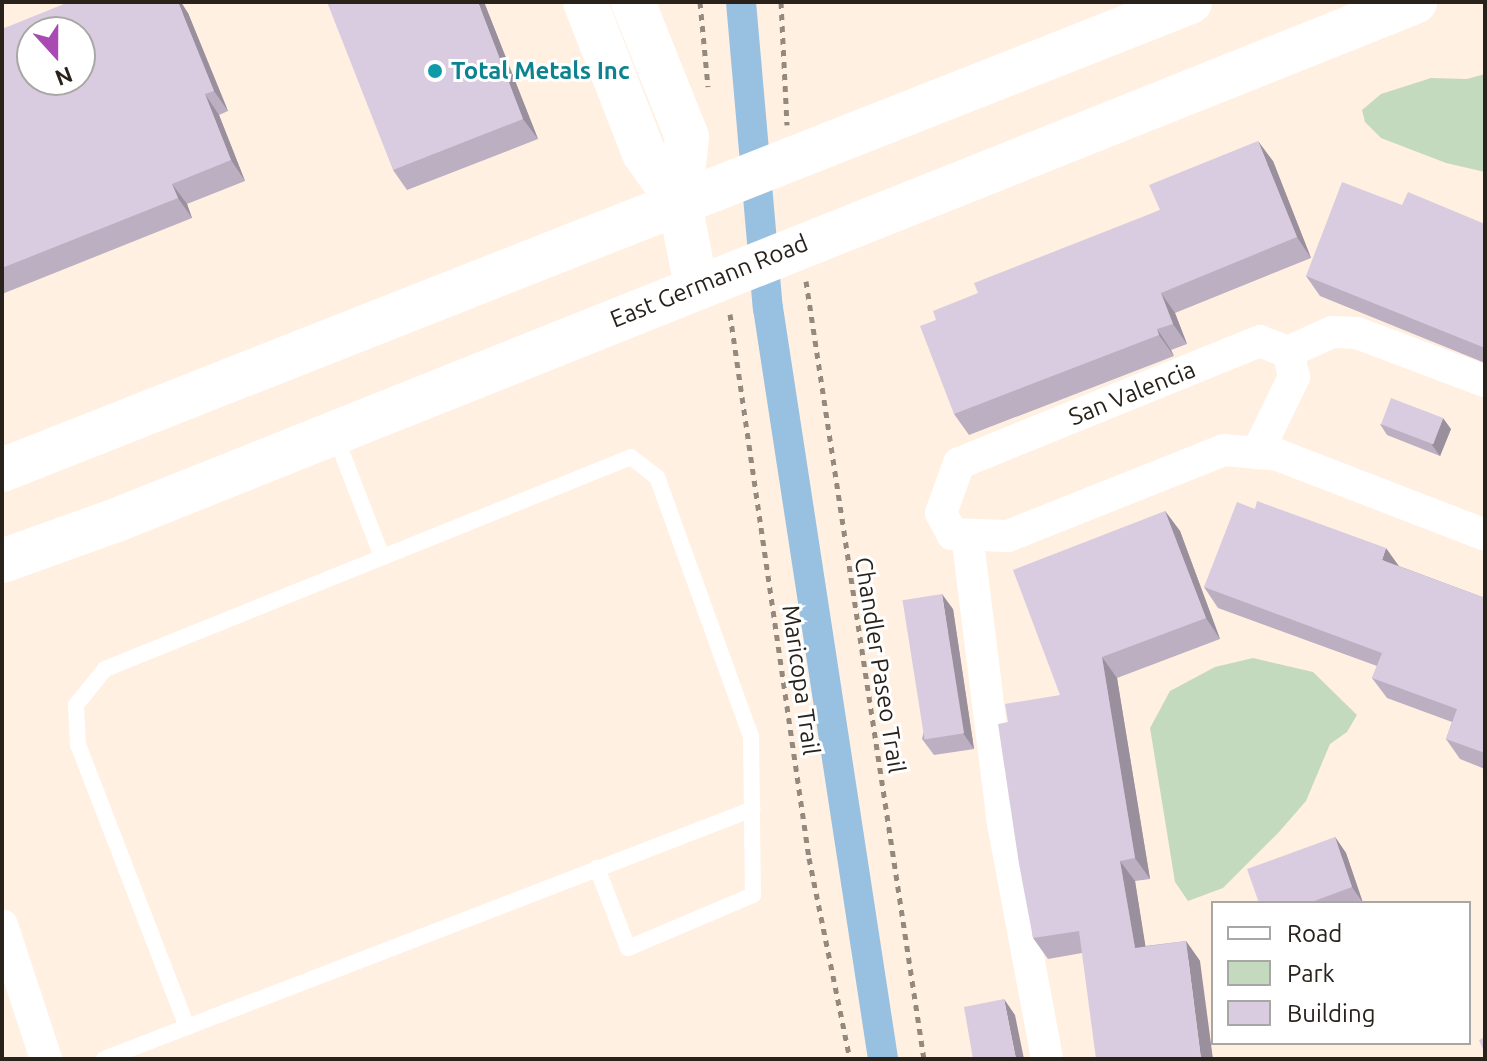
<!DOCTYPE html>
<style>
body{margin:0}
#map{position:relative;width:1487px;height:1061px;overflow:hidden;background:#fff0e2;font-family:Ubuntu,sans-serif}
div>[style]{position:absolute}
.green>*{inset:0;background:#c4dabe}
.canal>*{height:30px;margin:-15px;padding:0 15px;transform-origin:15px;border-radius:15px;background:#98c0e0}
.path>*{height:5px;margin-top:-2.5px;transform-origin:0;background:repeating-linear-gradient(90deg,#93897e 0 6px,transparent 0 12px)}
.lane>*{height:16px;margin:-8px;padding:0 8px;transform-origin:8px;border-radius:8px;background:#fff}
.street>*{height:32px;margin:-16px;padding:0 16px;transform-origin:16px;border-radius:16px;background:#fff}
.secondary>*{height:44px;margin:-22px;padding:0 22px;transform-origin:22px;border-radius:22px;background:#fff}
.wall>*{inset:0;background:#bbafc1}
.shaded-wall>*{inset:0;background:#998f9d}
.building>*{inset:0;background:#dacce0;transform-origin:0 0}
.dots>*{width:22px;height:22px;translate:-50% -50%;box-sizing:border-box;border:4px solid #fff;border-radius:50%}
span{translate:-50% -50%;white-space:nowrap;text-align:center;line-height:1.15;-webkit-text-stroke:6px #fff;paint-order:stroke}
.culture-label{font-size:24px;color:#0d838f;font-weight:700}
.left{translate:0 -50%;text-align:left}
.street-label{font-size:24px;color:#28221b}
.frame{position:absolute;inset:0;border:4px solid #28221b;pointer-events:none}
.legend{position:absolute;left:1211px;top:901px;width:260px;height:144px;box-sizing:border-box;background:#fff;border:2px solid #a9a7a4;margin:0;padding:10px 14px;list-style:none;font-size:24px;color:#28221b}
.legend li{display:flex;align-items:center;gap:16px;height:40px}
.legend b{width:40px;border:2px solid #a9a7a4}
.north{position:absolute;left:16px;top:16px;width:80px;height:80px;box-sizing:border-box;background:#fff;border:2px solid #a9a7a4;border-radius:50%;rotate:159deg;font-size:22px;font-weight:700;line-height:32px;text-align:center;color:#28221b}
.north::after{content:'';display:block;margin:auto;width:28px;height:36px;background:#a949b2;clip-path:polygon(50% 0,100% 100%,50% 72%,0 100%)}
</style>
<div id="map">
<div class="green">
<div style="clip-path:polygon(1485px 74px,1485px 172px,1446px 163px,1381px 138px,1365px 122px,1362px 110px,1381px 94px,1431px 78px,1467px 79px)"></div>
<div style="clip-path:polygon(1253px 658px,1313px 672px,1357px 715px,1347px 732px,1330px 744px,1306px 801px,1279px 832px,1223px 888px,1188px 901px,1175px 882px,1150px 728px,1170px 691px,1215px 667px)"></div>
</div>
<div class="canal">
<div style="left:741px;top:2px;width:307px;rotate:85deg"></div>
<div style="left:768px;top:308px;width:760px;rotate:81.29deg"></div>
</div>
<div class="path">
<div style="left:700px;top:2px;width:85px;rotate:84.6deg"></div>
<div style="left:781px;top:2px;width:123px;rotate:87.2deg"></div>
<div style="left:806px;top:281px;width:787px;rotate:81.38deg"></div>
<div style="left:730px;top:314px;width:550px;rotate:81.74deg"></div>
<div style="left:809px;top:858px;width:205px;rotate:78.5deg"></div>
</div>
<div class="lane">
<div style="left:335px;top:435px;width:131px;rotate:68.9deg"></div>
<div style="left:187px;top:1027px;width:302px;rotate:-111.1deg"></div>
<div style="left:78px;top:745px;width:40px;rotate:-92.9deg"></div>
<div style="left:76px;top:705px;width:46px;rotate:-51.1deg"></div>
<div style="left:105px;top:669px;width:567px;rotate:-21.95deg"></div>
<div style="left:631px;top:457px;width:33px;rotate:38deg"></div>
<div style="left:657px;top:477px;width:276px;rotate:70.1deg"></div>
<div style="left:751px;top:736px;width:159px;rotate:89.3deg"></div>
<div style="left:753px;top:895px;width:136px;rotate:157deg"></div>
<div style="left:628px;top:948px;width:86px;rotate:-111.2deg"></div>
<div style="left:104px;top:1059px;width:695px;rotate:-21.07deg"></div>
</div>
<div class="street">
<div style="left:1288px;top:352px;width:48px;rotate:-24.4deg"></div>
<div style="left:1332px;top:332px;width:25px;rotate:2deg"></div>
<div style="left:1357px;top:333px;width:137px;rotate:20.6deg"></div>
<div style="left:1257px;top:453px;width:85px;rotate:-64deg"></div>
<div style="left:1294px;top:377px;width:26px;rotate:-103deg"></div>
<div style="left:1288px;top:352px;width:30px;rotate:-159deg"></div>
<div style="left:1260px;top:341px;width:325px;rotate:157.9deg"></div>
<div style="left:959px;top:463px;width:53px;rotate:109.8deg"></div>
<div style="left:941px;top:513px;width:24px;rotate:62deg"></div>
<div style="left:952px;top:534px;width:56px;rotate:2deg"></div>
<div style="left:1008px;top:536px;width:232px;rotate:-21.7deg"></div>
<div style="left:1224px;top:450px;width:33px;rotate:5deg"></div>
<div style="left:1257px;top:453px;width:21px;rotate:5deg"></div>
<div style="left:1278px;top:455px;width:222px;rotate:21.1deg"></div>
<div style="left:967px;top:535px;width:285px;rotate:82.9deg"></div>
<div style="left:1002px;top:818px;width:245px;rotate:79.4deg"></div>
<div style="left:2px;top:925px;width:141px;rotate:71.8deg"></div>
</div>
<div class="secondary">
<div style="left:585px;top:2px;width:162px;rotate:68.7deg"></div>
<div style="left:644px;top:153px;width:62px;rotate:54.8deg"></div>
<div style="left:633px;top:2px;width:145px;rotate:68.2deg"></div>
<div style="left:687px;top:137px;width:67px;rotate:96deg"></div>
<div style="left:680px;top:204px;width:84px;rotate:79deg"></div>
<div style="left:2px;top:470px;width:1277px;rotate:-21.5deg"></div>
<div style="left:2px;top:561px;width:119px;rotate:-19.7deg"></div>
<div style="left:114px;top:521px;width:1401px;rotate:-21.75deg"></div>
</div>
<div class="wall">
<div style="clip-path:polygon(484px 2px,538px 139px,407px 190px,393px 170px)"></div>
<div style="clip-path:polygon(188px 13px,228px 111px,219px 115px,245px 181px,187px 204px,192px 218px,2px 294px,2px 29px)"></div>
<div style="clip-path:polygon(1273px 161px,1311px 258px,1175px 313px,1187px 344px,1171px 350px,1174px 356px,969px 435px,954px 414px,936px 320px,978px 293px,1160px 210px)"></div>
<div style="clip-path:polygon(1402px 205px,1485px 224px,1485px 363px,1320px 296px,1306px 276px)"></div>
<div style="clip-path:polygon(1380px 424px,1451px 429px,1440px 456px,1387px 435px)"></div>
<div style="clip-path:polygon(1165px 511px,1180px 531px,1220px 639px,1117px 678px,1150px 879px,1135px 881px,1145px 946px,1186px 941px,1200px 961px,1082px 953px,1048px 959px,1033px 938px,1008px 722px,1060px 695px)"></div>
<div style="clip-path:polygon(1399px 566px,1485px 598px,1485px 769px,1460px 759px,1446px 739px,1452px 722px,1387px 698px,1372px 678px,1377px 666px,1218px 608px,1204px 587px)"></div>
<div style="clip-path:polygon(953px 609px,974px 749px,934px 755px,922px 739px)"></div>
<div style="clip-path:polygon(1335px 837px,1346px 853px,1363px 903px,1259px 903px)"></div>
</div>
<div class="shaded-wall">
<div style="clip-path:polygon(178px 2px,181px 2px,188px 13px,228px 111px,214px 91px)"></div>
<div style="clip-path:polygon(478px 2px,484px 2px,538px 139px,523px 119px)"></div>
<div style="clip-path:polygon(205px 94px,219px 115px,245px 181px,231px 160px)"></div>
<div style="clip-path:polygon(1258px 141px,1273px 161px,1311px 258px,1297px 237px)"></div>
<div style="clip-path:polygon(172px 184px,187px 204px,192px 218px,178px 198px)"></div>
<div style="clip-path:polygon(1161px 293px,1175px 313px,1187px 344px,1173px 324px)"></div>
<div style="clip-path:polygon(1157px 329px,1171px 350px,1174px 356px,1159px 335px)"></div>
<div style="clip-path:polygon(1443px 418px,1451px 429px,1440px 456px,1432px 445px)"></div>
<div style="clip-path:polygon(1165px 511px,1180px 531px,1220px 639px,1206px 618px)"></div>
<div style="clip-path:polygon(1386px 548px,1401px 569px,1382px 560px)"></div>
<div style="clip-path:polygon(942px 594px,953px 609px,974px 749px,963px 733px)"></div>
<div style="clip-path:polygon(1102px 657px,1117px 678px,1150px 879px,1135px 858px)"></div>
<div style="clip-path:polygon(1335px 837px,1346px 853px,1363px 903px,1352px 887px)"></div>
<div style="clip-path:polygon(1120px 861px,1135px 881px,1149px 968px,1135px 948px)"></div>
<div style="clip-path:polygon(1186px 941px,1200px 961px,1213px 1059px,1201px 1059px)"></div>
<div style="clip-path:polygon(1004px 999px,1015px 1015px,1024px 1059px,1016px 1059px)"></div>
</div>
<div class="building">
<div style="clip-path:polygon(evenodd,69px 2px,178px 2px,214px 91px,205px 94px,231px 160px,172px 184px,178px 198px,2px 268px,2px 29px,69px 2px,32px 32px,80px 32px,80px 80px,32px 80px,32px 32px)"></div>
<div style="clip-path:polygon(327px 2px,478px 2px,523px 119px,393px 170px)"></div>
<div style="clip-path:polygon(1258px 141px,1297px 237px,1161px 293px,1173px 324px,1157px 329px,1159px 335px,954px 414px,920px 326px,936px 320px,933px 311px,978px 293px,974px 283px,1160px 210px,1149px 185px)"></div>
<div style="clip-path:polygon(1342px 182px,1402px 205px,1408px 192px,1485px 224px,1485px 348px,1306px 276px)"></div>
<div style="left:1391px;top:398px;width:56px;height:28px;rotate:21deg"></div>
<div style="clip-path:polygon(1257px 501px,1386px 548px,1382px 560px,1485px 598px,1485px 753px,1446px 739px,1457px 709px,1372px 678px,1382px 653px,1204px 587px,1237px 502px,1255px 509px)"></div>
<div style="clip-path:polygon(1165px 511px,1206px 618px,1102px 657px,1135px 858px,1120px 861px,1135px 948px,1186px 941px,1201px 1059px,1096px 1059px,1079px 931px,1033px 938px,1019px 864px,998px 724px,1008px 722px,1005px 704px,1060px 695px,1013px 570px)"></div>
<div style="left:942px;top:594px;width:141px;height:40px;rotate:81deg"></div>
<div style="clip-path:polygon(1335px 837px,1352px 887px,1309px 903px,1259px 903px,1247px 869px)"></div>
<div style="clip-path:polygon(1004px 999px,1016px 1059px,973px 1059px,964px 1007px)"></div>
<div style="clip-path:polygon(1485px 1037px,1485px 1054px,1479px 1040px)"></div>
</div>
<div class="dots">
<div style="left:435px;top:71px;background:#0f9aa8"></div>
</div>
<div class="culture-label">
<span class="left" style="left:451px;top:71px">Total Metals Inc</span>
</div>
<div class="street-label">
<span style="left:709px;top:281px;rotate:-22deg">East Germann Road</span>
<span style="left:1132px;top:393px;rotate:-22deg">San Valencia</span>
<span style="left:880px;top:665px;rotate:81deg">Chandler Paseo Trail</span>
<span style="left:801px;top:680px;rotate:82deg">Maricopa Trail</span>
</div>
<div class="frame"></div>
<ul class="legend">
<li><b style="height:10px;background:#fff"></b>Road</li>
<li><b style="height:22px;background:#c4dabe"></b>Park</li>
<li><b style="height:22px;background:#dacce0"></b>Building</li>
</ul>
<div class="north">N</div>
</div>
